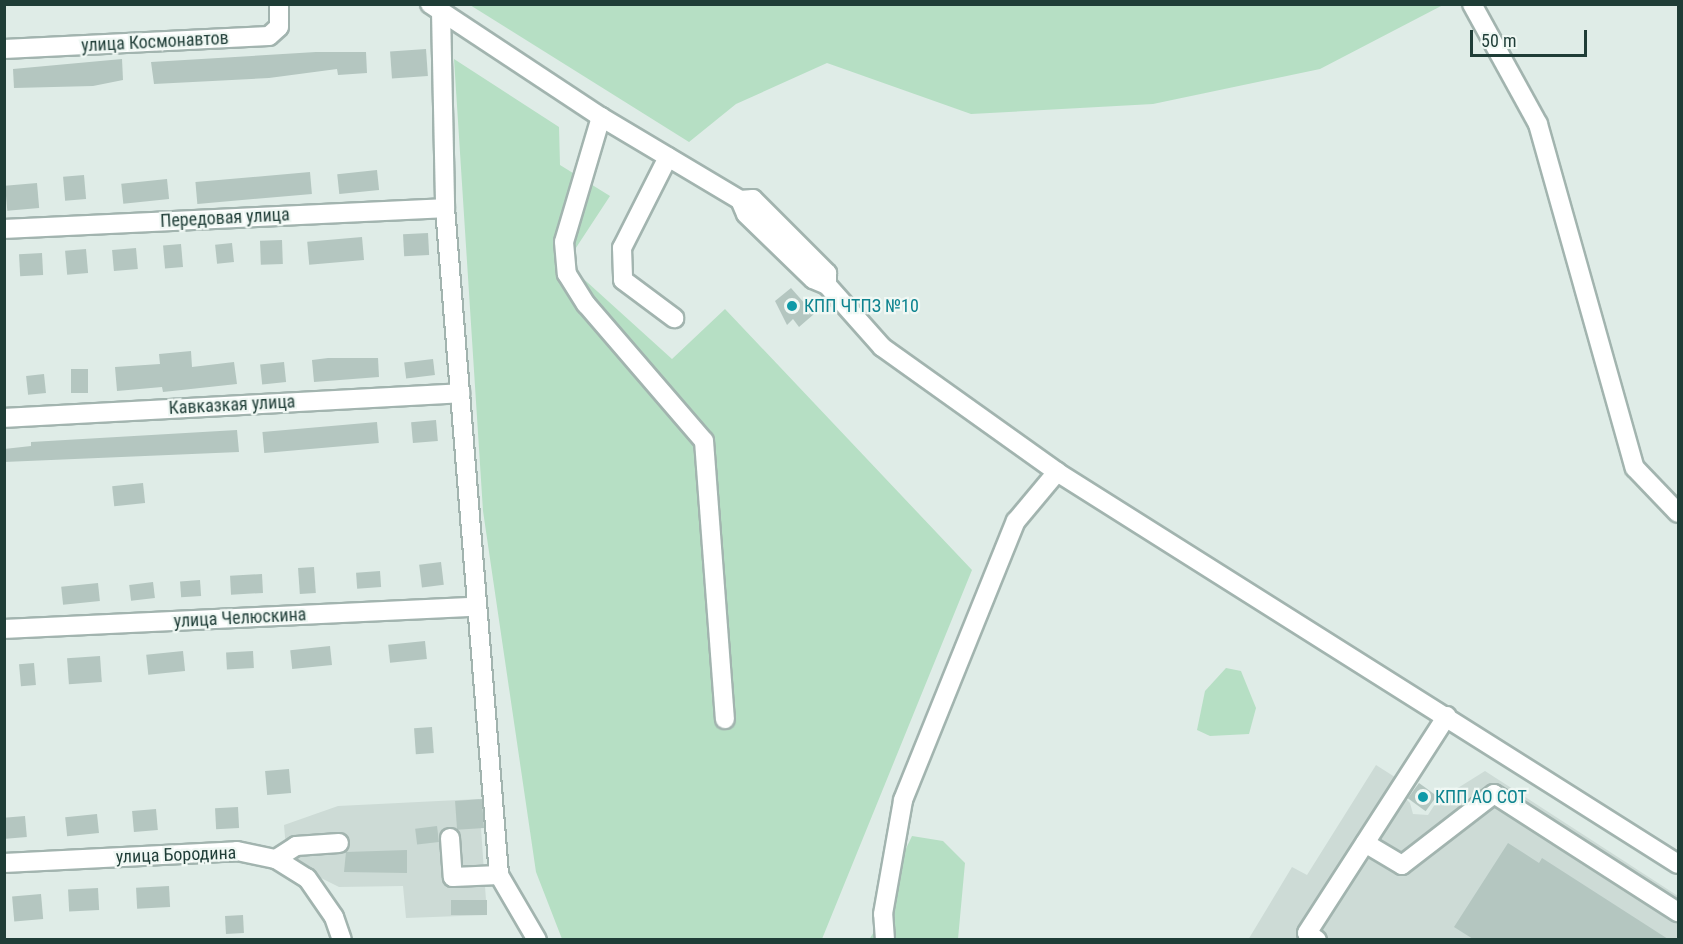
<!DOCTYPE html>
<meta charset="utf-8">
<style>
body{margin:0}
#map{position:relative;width:1683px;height:944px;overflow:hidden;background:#dfece7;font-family:"Roboto Condensed",sans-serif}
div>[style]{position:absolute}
.built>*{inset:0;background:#cddbd6}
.green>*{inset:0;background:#b6dfc4}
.building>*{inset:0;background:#b4c6c0;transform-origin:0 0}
.roads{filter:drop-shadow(2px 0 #a2b4af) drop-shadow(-2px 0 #a2b4af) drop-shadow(0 2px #a2b4af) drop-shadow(0 -2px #a2b4af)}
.minor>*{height:18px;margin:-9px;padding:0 9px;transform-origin:9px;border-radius:9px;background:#fff}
.dots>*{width:16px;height:16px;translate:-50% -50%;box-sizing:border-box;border:3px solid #f0f8f4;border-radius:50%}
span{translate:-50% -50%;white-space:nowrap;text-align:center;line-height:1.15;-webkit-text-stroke:4.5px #f0f8f4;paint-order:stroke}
.street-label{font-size:18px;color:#1f3d37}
.culture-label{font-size:18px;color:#0d838f}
.left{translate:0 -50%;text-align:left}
.frame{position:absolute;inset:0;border:6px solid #1f3d37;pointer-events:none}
.scale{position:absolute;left:1470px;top:30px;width:117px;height:27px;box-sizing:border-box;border:3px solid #1f3d37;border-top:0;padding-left:8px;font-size:18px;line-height:21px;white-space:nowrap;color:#1f3d37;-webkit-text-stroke:4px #f0f8f4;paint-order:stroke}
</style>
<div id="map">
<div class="built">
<div style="clip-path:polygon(1376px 765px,1398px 779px,1392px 784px,1410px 803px,1413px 814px,1428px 815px,1437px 801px,1485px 771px,1678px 896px,1678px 939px,1248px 940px,1292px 867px,1307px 875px)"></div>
<div style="clip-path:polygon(479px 799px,487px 915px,406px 918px,403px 886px,339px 887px,287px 861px,284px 825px,338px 806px)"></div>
</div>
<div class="green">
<div style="clip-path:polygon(470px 5px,1443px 5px,1320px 69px,1153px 104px,971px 114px,827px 63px,736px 104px,689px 142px)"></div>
<div style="clip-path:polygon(454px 59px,559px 127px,560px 165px,610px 196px,566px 263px,672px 359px,725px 309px,972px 570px,822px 939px,562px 939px,536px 872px,483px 511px)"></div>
<div style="clip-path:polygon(1226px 668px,1241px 671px,1256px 708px,1249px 734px,1210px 736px,1197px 730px,1205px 691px)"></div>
<div style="clip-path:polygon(912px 836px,943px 841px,965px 863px,958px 939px,869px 940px,881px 920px,891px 880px)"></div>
</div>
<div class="building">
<div style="left:426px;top:49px;width:27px;height:36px;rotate:86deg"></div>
<div style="clip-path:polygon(316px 52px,366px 52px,367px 73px,338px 75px,337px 69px,269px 78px,154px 84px,151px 62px)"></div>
<div style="clip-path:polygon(122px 59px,123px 80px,93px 86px,14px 88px,13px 69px)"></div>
<div style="left:377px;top:170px;width:20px;height:40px;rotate:84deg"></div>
<div style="left:310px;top:172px;width:22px;height:115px;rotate:85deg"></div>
<div style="left:84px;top:175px;width:24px;height:21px;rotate:85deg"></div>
<div style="left:167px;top:179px;width:20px;height:46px;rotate:84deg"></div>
<div style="left:37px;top:183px;width:25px;height:32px;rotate:85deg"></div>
<div style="left:428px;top:233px;width:22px;height:25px;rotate:87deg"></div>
<div style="left:362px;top:237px;width:23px;height:55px;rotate:85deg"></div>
<div style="left:282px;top:240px;width:24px;height:22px;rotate:88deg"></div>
<div style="left:232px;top:243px;width:19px;height:17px;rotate:84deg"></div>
<div style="left:181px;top:244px;width:23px;height:18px;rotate:85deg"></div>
<div style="left:136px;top:248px;width:21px;height:24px;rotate:85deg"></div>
<div style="left:86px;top:249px;width:24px;height:21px;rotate:85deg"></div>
<div style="left:42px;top:253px;width:22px;height:23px;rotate:87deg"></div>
<div style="clip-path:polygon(791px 288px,814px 314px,799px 327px,793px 319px,787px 325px,775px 301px)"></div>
<div style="clip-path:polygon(191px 351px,192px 367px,234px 362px,237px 384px,163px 392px,162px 387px,117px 391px,115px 367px,160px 364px,159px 354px)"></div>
<div style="clip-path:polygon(328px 358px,378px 358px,379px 377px,314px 382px,312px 360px)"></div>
<div style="left:433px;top:359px;width:16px;height:29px;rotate:83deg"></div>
<div style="left:284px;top:362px;width:20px;height:24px;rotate:84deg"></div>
<div style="left:71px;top:369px;width:17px;height:24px"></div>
<div style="left:44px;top:374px;width:19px;height:18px;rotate:84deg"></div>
<div style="left:436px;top:420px;width:21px;height:25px;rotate:85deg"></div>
<div style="left:377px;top:422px;width:21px;height:115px;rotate:85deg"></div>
<div style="clip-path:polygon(237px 430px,239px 452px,4px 462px,4px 449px,31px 446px,31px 442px)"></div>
<div style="left:143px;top:483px;width:20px;height:31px;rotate:84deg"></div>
<div style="left:441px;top:562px;width:23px;height:22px;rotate:83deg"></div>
<div style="left:314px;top:567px;width:26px;height:16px;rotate:86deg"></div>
<div style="left:380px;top:571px;width:16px;height:24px;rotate:86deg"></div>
<div style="left:262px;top:574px;width:19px;height:32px;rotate:87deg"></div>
<div style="left:200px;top:580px;width:16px;height:20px;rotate:86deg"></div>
<div style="left:153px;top:582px;width:16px;height:24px;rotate:83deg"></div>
<div style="left:98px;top:583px;width:18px;height:37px;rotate:84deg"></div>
<div style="left:425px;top:641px;width:18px;height:37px;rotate:84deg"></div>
<div style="left:330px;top:646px;width:19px;height:40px;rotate:84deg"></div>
<div style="left:183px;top:651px;width:20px;height:37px;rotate:84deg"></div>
<div style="left:253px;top:651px;width:17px;height:27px;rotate:87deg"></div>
<div style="left:100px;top:656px;width:26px;height:33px;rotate:86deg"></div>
<div style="left:34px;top:663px;width:22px;height:15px;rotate:85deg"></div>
<div style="left:432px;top:727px;width:26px;height:18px;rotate:86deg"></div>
<div style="left:289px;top:769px;width:24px;height:24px;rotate:85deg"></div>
<div style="left:1419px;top:783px;width:22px;height:19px;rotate:36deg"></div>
<div style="left:482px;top:799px;width:29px;height:27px;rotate:86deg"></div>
<div style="left:238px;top:807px;width:21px;height:23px;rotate:87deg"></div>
<div style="left:156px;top:809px;width:21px;height:24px;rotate:85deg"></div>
<div style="left:97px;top:814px;width:19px;height:32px;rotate:84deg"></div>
<div style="left:25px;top:816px;width:21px;height:21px;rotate:85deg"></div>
<div style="left:437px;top:826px;width:16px;height:22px;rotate:83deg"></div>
<div style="clip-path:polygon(1508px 843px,1539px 863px,1542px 858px,1668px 939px,1473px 939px,1454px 927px)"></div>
<div style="clip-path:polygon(407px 850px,407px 873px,344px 872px,346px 852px)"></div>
<div style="left:169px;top:886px;width:21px;height:33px;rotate:87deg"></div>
<div style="left:98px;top:888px;width:22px;height:30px;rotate:87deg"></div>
<div style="left:41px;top:894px;width:25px;height:29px;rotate:85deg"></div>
<div style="left:487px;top:900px;width:15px;height:36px;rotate:90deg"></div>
<div style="left:243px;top:915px;width:18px;height:18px;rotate:87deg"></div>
</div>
<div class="roads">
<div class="minor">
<div style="left:430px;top:4px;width:205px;rotate:33.5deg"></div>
<div style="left:601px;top:117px;width:162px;rotate:30.8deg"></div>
<div style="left:1472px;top:4px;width:137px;rotate:61.2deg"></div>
<div style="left:1538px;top:124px;width:357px;rotate:74.3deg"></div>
<div style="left:1635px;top:468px;width:62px;rotate:46.3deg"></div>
<div style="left:441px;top:11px;width:197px;rotate:88.8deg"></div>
<div style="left:445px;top:208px;width:669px;rotate:85.37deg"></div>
<div style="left:499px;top:875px;width:75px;rotate:59.7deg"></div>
<div style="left:4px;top:49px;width:265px;rotate:-2.8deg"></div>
<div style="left:269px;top:36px;width:13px;rotate:-42deg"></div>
<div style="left:279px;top:27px;width:23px;rotate:-90deg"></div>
<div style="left:601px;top:117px;width:130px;rotate:106.5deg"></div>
<div style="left:564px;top:242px;width:32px;rotate:85deg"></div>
<div style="left:567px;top:274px;width:36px;rotate:58deg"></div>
<div style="left:586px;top:304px;width:181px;rotate:49.3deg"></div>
<div style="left:704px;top:441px;width:279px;rotate:85.7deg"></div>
<div style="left:668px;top:157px;width:102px;rotate:116.8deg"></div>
<div style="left:622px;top:248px;width:32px;rotate:88deg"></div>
<div style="left:623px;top:280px;width:64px;rotate:36.7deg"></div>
<div style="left:753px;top:199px;width:105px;rotate:45deg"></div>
<div style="left:827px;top:273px;width:12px;rotate:90deg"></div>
<div style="left:827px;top:285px;width:15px;rotate:-157deg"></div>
<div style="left:813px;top:279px;width:93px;rotate:-135.9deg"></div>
<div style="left:746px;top:214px;width:15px;rotate:-113deg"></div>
<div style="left:740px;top:200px;width:13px;rotate:-4deg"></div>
<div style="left:4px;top:229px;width:441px;rotate:-2.7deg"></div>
<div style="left:827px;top:285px;width:83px;rotate:48.4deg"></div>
<div style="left:882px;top:347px;width:215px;rotate:35.5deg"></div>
<div style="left:1057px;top:472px;width:734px;rotate:32.26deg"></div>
<div style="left:4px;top:418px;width:457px;rotate:-3.1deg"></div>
<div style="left:4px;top:629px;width:472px;rotate:-2.7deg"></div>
<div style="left:450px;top:838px;width:39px;rotate:86deg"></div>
<div style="left:453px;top:877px;width:46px;rotate:-2.5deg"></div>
<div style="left:1365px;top:843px;width:43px;rotate:30.7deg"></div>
<div style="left:1402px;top:865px;width:116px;rotate:-37.7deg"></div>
<div style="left:1494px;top:794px;width:219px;rotate:32.7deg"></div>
<div style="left:276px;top:859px;width:24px;rotate:-33deg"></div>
<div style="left:296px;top:846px;width:43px;rotate:-4deg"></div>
<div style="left:4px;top:863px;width:233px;rotate:-2.9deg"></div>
<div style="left:237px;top:851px;width:40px;rotate:12deg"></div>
<div style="left:276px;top:859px;width:36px;rotate:32deg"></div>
<div style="left:307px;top:878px;width:47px;rotate:55.3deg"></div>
<div style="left:334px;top:917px;width:24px;rotate:71deg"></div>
<div style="left:885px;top:940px;width:26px;rotate:-94deg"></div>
<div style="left:883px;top:914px;width:116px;rotate:-80deg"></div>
<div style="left:903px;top:800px;width:301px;rotate:-68deg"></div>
<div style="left:1016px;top:521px;width:64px;rotate:-50.1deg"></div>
<div style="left:1317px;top:940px;width:12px;rotate:-145deg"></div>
<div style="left:1307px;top:933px;width:258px;rotate:-57.2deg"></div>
</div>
</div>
<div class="dots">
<div style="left:792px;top:306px;background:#0f9aa8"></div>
<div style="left:1423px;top:797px;background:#0f9aa8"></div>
</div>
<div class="street-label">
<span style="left:155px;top:42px;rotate:-3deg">улица Космонавтов</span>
<span style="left:225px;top:218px;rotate:-3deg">Передовая улица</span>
<span style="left:232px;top:405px;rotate:-3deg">Кавказкая улица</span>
<span style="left:240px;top:618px;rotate:-3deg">улица Челюскина</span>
<span style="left:176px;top:855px;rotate:-2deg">улица Бородина</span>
</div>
<div class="culture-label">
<span class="left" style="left:804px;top:306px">КПП ЧТПЗ №10</span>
<span class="left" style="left:1435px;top:797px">КПП АО СОТ</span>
</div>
<div class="frame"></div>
<div class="scale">50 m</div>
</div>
